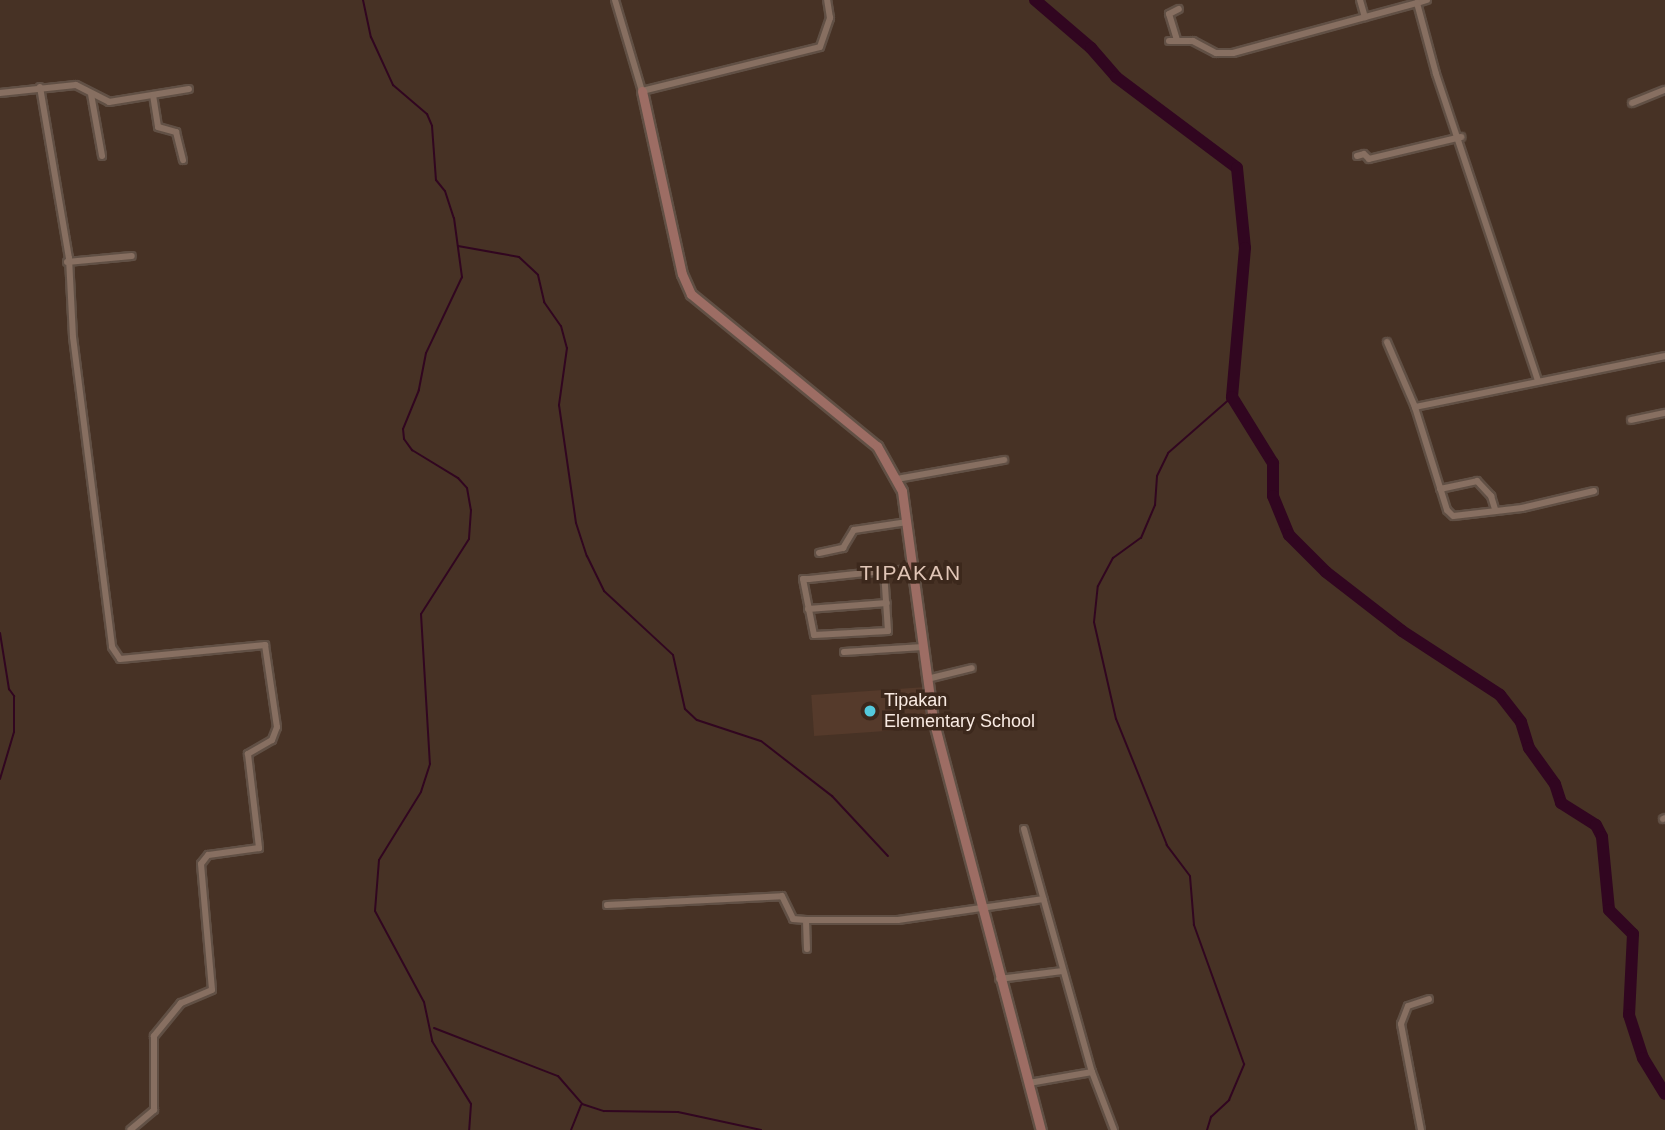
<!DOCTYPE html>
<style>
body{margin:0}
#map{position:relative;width:1665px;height:1130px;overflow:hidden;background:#473225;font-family:Arial,sans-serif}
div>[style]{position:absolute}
.built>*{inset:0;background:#553a2b;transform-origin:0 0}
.stream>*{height:2px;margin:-1px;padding:0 1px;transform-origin:1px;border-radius:1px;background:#310620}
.river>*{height:12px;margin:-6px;padding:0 6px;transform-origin:6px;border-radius:6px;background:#310620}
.roads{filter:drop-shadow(2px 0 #615045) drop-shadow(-2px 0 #615045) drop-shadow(0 2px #615045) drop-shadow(0 -2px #615045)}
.street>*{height:6px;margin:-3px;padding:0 3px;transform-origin:3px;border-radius:3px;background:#876f61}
.secondary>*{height:9px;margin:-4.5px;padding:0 4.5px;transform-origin:4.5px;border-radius:4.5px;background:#9d6d64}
.dots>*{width:19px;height:19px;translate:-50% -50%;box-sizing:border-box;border:4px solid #3c281c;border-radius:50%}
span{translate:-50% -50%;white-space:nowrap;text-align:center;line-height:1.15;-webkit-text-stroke:7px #3c281c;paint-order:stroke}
.poi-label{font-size:18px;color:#f9ebe3}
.left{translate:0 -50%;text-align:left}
.quarter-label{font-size:21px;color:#e0c5b6;letter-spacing:2px}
</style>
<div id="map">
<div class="built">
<div style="left:926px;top:687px;width:41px;height:115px;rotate:86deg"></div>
</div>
<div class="stream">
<div style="left:363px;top:0;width:38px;rotate:78deg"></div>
<div style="left:371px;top:37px;width:53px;rotate:65.4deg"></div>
<div style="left:393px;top:85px;width:45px;rotate:40.5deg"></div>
<div style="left:427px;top:114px;width:13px;rotate:67deg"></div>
<div style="left:432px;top:126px;width:54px;rotate:85.8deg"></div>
<div style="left:436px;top:180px;width:14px;rotate:51deg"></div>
<div style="left:445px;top:191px;width:28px;rotate:72deg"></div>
<div style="left:454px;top:218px;width:60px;rotate:82.3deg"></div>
<div style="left:462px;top:277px;width:84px;rotate:115.3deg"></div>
<div style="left:426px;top:353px;width:38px;rotate:101deg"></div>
<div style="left:419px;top:390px;width:42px;rotate:112.3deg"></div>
<div style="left:403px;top:429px;width:10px;rotate:84deg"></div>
<div style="left:404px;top:439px;width:14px;rotate:54deg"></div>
<div style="left:412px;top:450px;width:54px;rotate:31.3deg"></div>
<div style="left:458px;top:478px;width:13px;rotate:48deg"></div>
<div style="left:467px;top:488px;width:22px;rotate:80deg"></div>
<div style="left:471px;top:510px;width:29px;rotate:94deg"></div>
<div style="left:469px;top:539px;width:89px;rotate:122.6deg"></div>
<div style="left:421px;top:614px;width:150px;rotate:86.6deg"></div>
<div style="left:430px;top:764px;width:29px;rotate:108deg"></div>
<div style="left:421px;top:792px;width:80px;rotate:121.7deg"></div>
<div style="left:379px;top:860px;width:51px;rotate:94.5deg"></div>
<div style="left:375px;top:911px;width:103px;rotate:61.7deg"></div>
<div style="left:424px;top:1002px;width:40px;rotate:78deg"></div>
<div style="left:432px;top:1041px;width:74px;rotate:58.2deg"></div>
<div style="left:471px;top:1104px;width:26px;rotate:94deg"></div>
<div style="left:458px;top:246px;width:62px;rotate:10.2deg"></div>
<div style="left:519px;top:257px;width:26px;rotate:43deg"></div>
<div style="left:538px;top:275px;width:28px;rotate:77deg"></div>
<div style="left:544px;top:302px;width:29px;rotate:55deg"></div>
<div style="left:561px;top:326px;width:23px;rotate:75deg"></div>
<div style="left:567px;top:348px;width:58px;rotate:98deg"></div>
<div style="left:559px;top:405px;width:119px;rotate:81.8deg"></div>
<div style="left:576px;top:523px;width:35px;rotate:72deg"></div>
<div style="left:587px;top:556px;width:39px;rotate:64deg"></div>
<div style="left:604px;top:591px;width:94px;rotate:42.8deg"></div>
<div style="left:673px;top:655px;width:55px;rotate:77.5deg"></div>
<div style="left:685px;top:709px;width:16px;rotate:43deg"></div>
<div style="left:697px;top:720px;width:67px;rotate:18.2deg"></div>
<div style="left:761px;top:741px;width:90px;rotate:37.8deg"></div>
<div style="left:832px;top:796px;width:82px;rotate:47deg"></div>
<div style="left:0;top:633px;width:57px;rotate:80.9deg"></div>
<div style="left:9px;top:689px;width:9px;rotate:54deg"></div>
<div style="left:14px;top:696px;width:36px;rotate:90deg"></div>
<div style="left:14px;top:732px;width:49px;rotate:106.6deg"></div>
<div style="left:434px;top:1028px;width:133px;rotate:21.2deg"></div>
<div style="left:558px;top:1076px;width:37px;rotate:49deg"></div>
<div style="left:582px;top:1104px;width:23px;rotate:18deg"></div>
<div style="left:604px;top:1111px;width:74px;rotate:0.8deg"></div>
<div style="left:678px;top:1112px;width:85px;rotate:12.2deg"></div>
<div style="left:571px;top:1130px;width:27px;rotate:-68deg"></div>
<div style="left:1207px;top:1130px;width:14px;rotate:-73deg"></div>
<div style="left:1211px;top:1117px;width:25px;rotate:-43deg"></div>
<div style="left:1229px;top:1100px;width:39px;rotate:-67deg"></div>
<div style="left:1244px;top:1064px;width:148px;rotate:-109.8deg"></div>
<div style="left:1194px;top:925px;width:49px;rotate:-94.7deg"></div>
<div style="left:1190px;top:876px;width:39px;rotate:-127deg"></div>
<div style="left:1167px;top:845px;width:136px;rotate:-112deg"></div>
<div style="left:1116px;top:719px;width:99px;rotate:-102.8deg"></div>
<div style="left:1094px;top:622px;width:36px;rotate:-84deg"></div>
<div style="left:1098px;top:586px;width:32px;rotate:-62deg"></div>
<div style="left:1113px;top:558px;width:34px;rotate:-36deg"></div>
<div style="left:1141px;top:538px;width:36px;rotate:-67deg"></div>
<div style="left:1155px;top:505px;width:29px;rotate:-86deg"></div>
<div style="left:1157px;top:476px;width:25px;rotate:-64deg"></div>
<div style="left:1168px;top:453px;width:85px;rotate:-41.2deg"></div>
</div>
<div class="river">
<div style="left:1035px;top:0;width:74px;rotate:40.6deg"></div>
<div style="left:1091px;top:48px;width:38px;rotate:49deg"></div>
<div style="left:1116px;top:77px;width:151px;rotate:36.9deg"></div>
<div style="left:1237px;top:168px;width:80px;rotate:84.3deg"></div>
<div style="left:1245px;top:248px;width:150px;rotate:95deg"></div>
<div style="left:1232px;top:397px;width:78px;rotate:58.2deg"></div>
<div style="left:1273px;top:463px;width:33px;rotate:90deg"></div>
<div style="left:1273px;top:496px;width:42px;rotate:67.7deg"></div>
<div style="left:1289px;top:535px;width:52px;rotate:45deg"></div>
<div style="left:1326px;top:572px;width:96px;rotate:37.8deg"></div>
<div style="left:1402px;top:631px;width:117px;rotate:33.1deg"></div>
<div style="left:1500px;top:695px;width:34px;rotate:52deg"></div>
<div style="left:1521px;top:722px;width:27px;rotate:73deg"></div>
<div style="left:1529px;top:748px;width:44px;rotate:54.2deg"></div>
<div style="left:1555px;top:784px;width:20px;rotate:72deg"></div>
<div style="left:1561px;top:803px;width:41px;rotate:32.2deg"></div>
<div style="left:1596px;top:825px;width:13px;rotate:63deg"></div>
<div style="left:1602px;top:837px;width:73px;rotate:84.5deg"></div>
<div style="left:1609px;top:910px;width:34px;rotate:45deg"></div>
<div style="left:1633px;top:934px;width:81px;rotate:92.8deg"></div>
<div style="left:1629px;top:1015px;width:45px;rotate:72deg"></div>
<div style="left:1643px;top:1058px;width:42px;rotate:58.6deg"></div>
</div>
<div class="roads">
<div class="street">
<div style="left:615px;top:0;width:95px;rotate:73.5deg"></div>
<div style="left:642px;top:91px;width:183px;rotate:-13.9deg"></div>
<div style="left:820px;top:47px;width:31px;rotate:-71deg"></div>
<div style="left:830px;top:18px;width:18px;rotate:-99deg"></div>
<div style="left:1360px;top:0;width:18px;rotate:74deg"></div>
<div style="left:1427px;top:0;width:10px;rotate:163deg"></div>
<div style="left:1417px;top:3px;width:73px;rotate:75deg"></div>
<div style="left:1436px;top:74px;width:323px;rotate:71.6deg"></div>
<div style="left:1177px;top:40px;width:27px;rotate:-107deg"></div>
<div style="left:1169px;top:14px;width:11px;rotate:-27deg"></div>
<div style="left:1169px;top:41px;width:24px"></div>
<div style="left:1193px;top:41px;width:26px;rotate:28deg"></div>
<div style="left:1216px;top:53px;width:17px"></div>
<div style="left:1233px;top:53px;width:191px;rotate:-15.2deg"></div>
<div style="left:40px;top:87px;width:173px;rotate:80.4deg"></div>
<div style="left:69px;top:258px;width:79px;rotate:87.1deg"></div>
<div style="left:73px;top:337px;width:312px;rotate:82.8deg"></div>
<div style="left:112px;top:647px;width:14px;rotate:56deg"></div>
<div style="left:120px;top:659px;width:146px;rotate:-5.5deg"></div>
<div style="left:265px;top:645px;width:83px;rotate:81.7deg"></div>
<div style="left:277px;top:727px;width:14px;rotate:111deg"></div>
<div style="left:272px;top:740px;width:28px;rotate:150deg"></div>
<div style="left:248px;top:754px;width:95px;rotate:83.3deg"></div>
<div style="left:259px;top:848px;width:51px;rotate:172.2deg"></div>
<div style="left:208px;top:855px;width:11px;rotate:128deg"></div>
<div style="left:201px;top:864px;width:126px;rotate:85deg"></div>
<div style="left:212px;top:990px;width:34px;rotate:157deg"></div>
<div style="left:181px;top:1003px;width:43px;rotate:129.3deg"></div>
<div style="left:154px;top:1036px;width:74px;rotate:90deg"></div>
<div style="left:154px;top:1110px;width:31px;rotate:140deg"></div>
<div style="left:0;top:93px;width:76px;rotate:-6deg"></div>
<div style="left:76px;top:85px;width:37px;rotate:27deg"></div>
<div style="left:109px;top:102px;width:81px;rotate:-9.2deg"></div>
<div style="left:91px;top:94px;width:63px;rotate:79.9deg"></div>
<div style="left:153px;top:95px;width:32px;rotate:81deg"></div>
<div style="left:158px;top:127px;width:19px;rotate:16deg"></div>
<div style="left:176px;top:132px;width:29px;rotate:76deg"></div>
<div style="left:1632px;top:103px;width:35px;rotate:-22deg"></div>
<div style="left:1357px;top:156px;width:7px;rotate:-16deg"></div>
<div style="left:1364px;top:154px;width:7px;rotate:45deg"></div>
<div style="left:1369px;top:159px;width:95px;rotate:-13.4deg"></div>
<div style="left:67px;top:262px;width:65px;rotate:-5.3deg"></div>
<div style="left:1387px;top:342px;width:71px;rotate:66.7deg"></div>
<div style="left:1631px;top:420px;width:35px;rotate:-12deg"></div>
<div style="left:897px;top:479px;width:109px;rotate:-10.1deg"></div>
<div style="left:1440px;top:489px;width:38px;rotate:-12deg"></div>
<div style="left:1477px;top:481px;width:21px;rotate:47deg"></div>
<div style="left:1491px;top:496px;width:14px;rotate:73deg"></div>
<div style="left:1594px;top:491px;width:74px;rotate:166.7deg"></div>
<div style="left:1522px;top:508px;width:69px;rotate:173.4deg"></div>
<div style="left:1453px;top:516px;width:8px;rotate:-135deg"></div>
<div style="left:1447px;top:510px;width:108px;rotate:-107.3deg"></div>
<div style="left:1415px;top:407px;width:255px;rotate:-11.5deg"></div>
<div style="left:819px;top:553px;width:25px;rotate:-12deg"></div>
<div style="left:843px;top:548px;width:21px;rotate:-59deg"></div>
<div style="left:854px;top:530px;width:54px;rotate:-8.6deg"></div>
<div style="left:884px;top:571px;width:60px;rotate:86.2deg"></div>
<div style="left:888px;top:631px;width:74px;rotate:176.9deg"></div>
<div style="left:814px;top:635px;width:57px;rotate:-101.1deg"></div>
<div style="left:803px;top:579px;width:6px"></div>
<div style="left:809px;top:579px;width:75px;rotate:-6.1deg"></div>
<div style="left:884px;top:571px;width:28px;rotate:-4deg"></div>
<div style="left:808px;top:609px;width:79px;rotate:-4.3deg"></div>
<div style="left:844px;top:652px;width:79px;rotate:-3.6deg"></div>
<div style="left:927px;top:679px;width:46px;rotate:-13.7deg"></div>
<div style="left:1663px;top:819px;width:2px;rotate:-27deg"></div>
<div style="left:1024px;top:829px;width:252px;rotate:74.4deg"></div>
<div style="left:1092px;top:1072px;width:62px;rotate:69.2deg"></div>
<div style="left:607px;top:905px;width:175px;rotate:-2.9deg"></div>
<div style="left:782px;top:896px;width:25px;rotate:64deg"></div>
<div style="left:793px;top:919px;width:13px;rotate:4deg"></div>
<div style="left:807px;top:949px;width:29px;rotate:-92deg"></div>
<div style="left:806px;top:920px;width:92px"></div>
<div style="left:898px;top:920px;width:147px;rotate:-8.2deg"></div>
<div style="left:999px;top:979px;width:64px;rotate:-7.1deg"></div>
<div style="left:1029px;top:1083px;width:64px;rotate:-9.9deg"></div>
<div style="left:1421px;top:1130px;width:108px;rotate:-100.7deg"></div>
<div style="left:1401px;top:1024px;width:19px;rotate:-69deg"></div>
<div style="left:1408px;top:1006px;width:22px;rotate:-18deg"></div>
</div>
<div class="secondary">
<div style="left:642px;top:91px;width:187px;rotate:77.7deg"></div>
<div style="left:682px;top:274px;width:22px;rotate:66deg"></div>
<div style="left:691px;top:294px;width:240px;rotate:39.3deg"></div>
<div style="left:877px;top:446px;width:51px;rotate:60.9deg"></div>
<div style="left:902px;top:491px;width:230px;rotate:82.3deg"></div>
<div style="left:933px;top:719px;width:425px;rotate:75.3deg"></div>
</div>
</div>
<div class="dots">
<div style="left:870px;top:711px;background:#54cadd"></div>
</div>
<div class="poi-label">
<span class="left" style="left:884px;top:711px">Tipakan<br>Elementary School</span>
</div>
<div class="quarter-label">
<span style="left:911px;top:573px">TIPAKAN</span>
</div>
</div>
